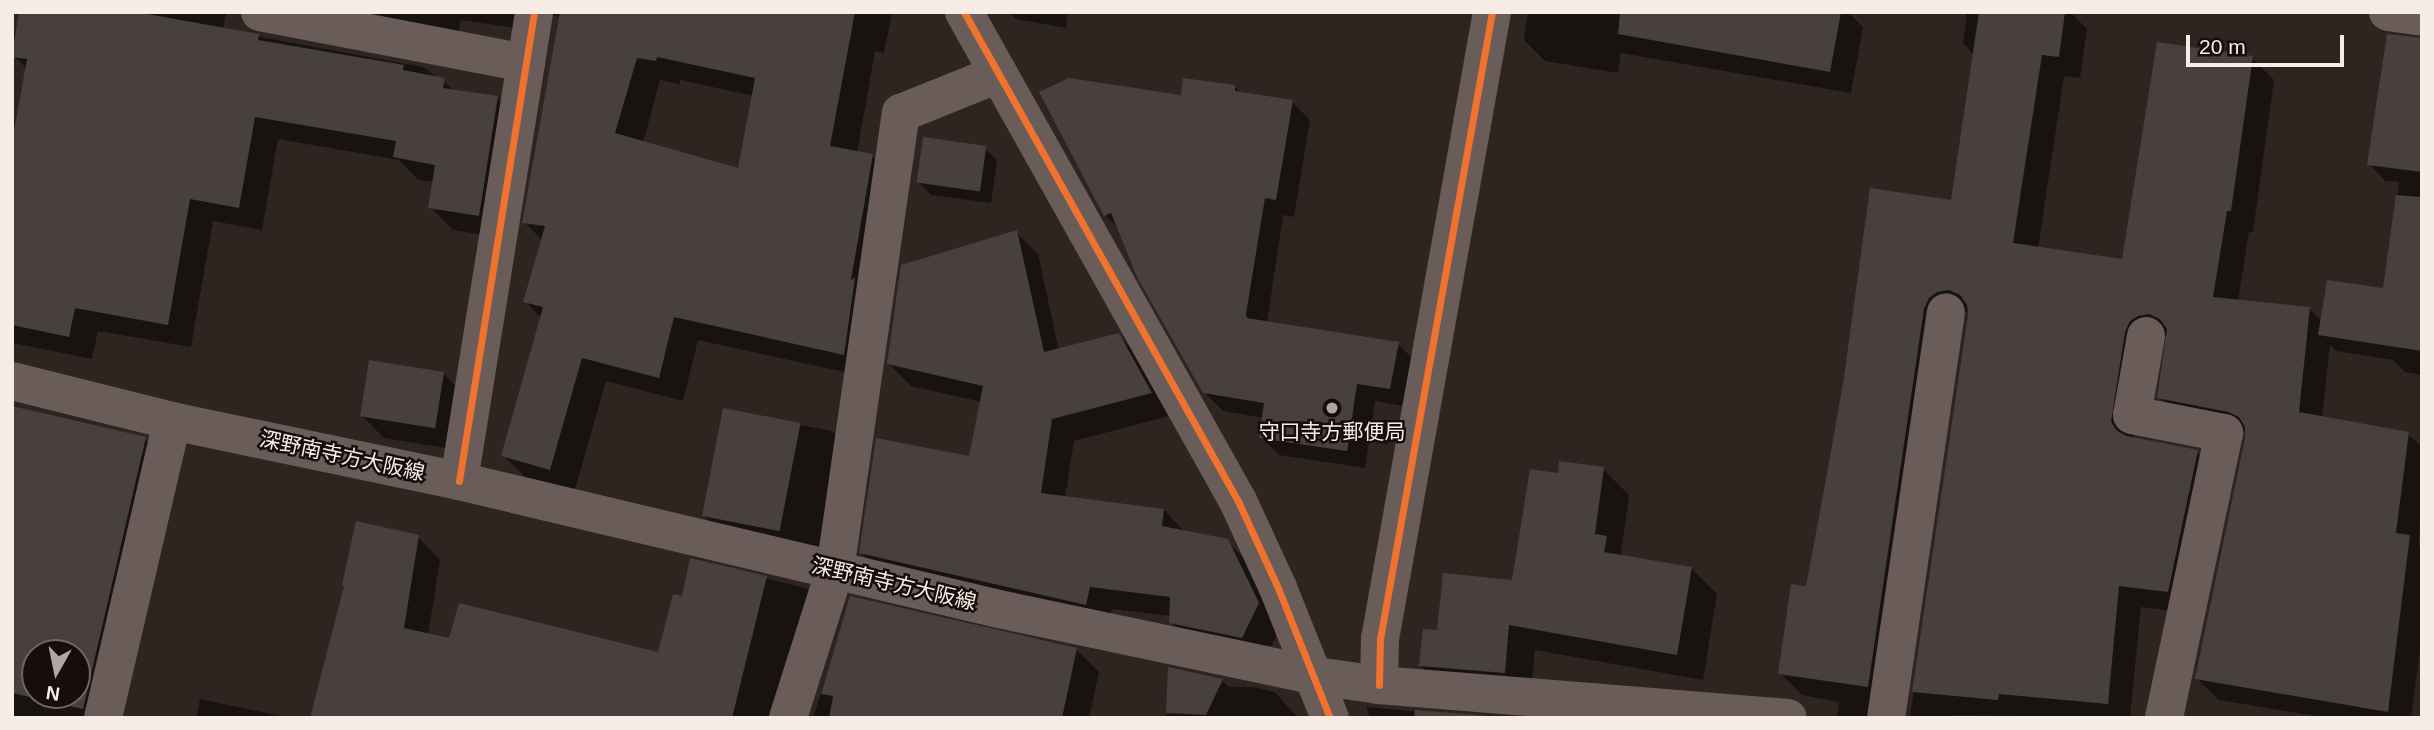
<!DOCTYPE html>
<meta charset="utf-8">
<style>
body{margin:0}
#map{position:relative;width:2434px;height:730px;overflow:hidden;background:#2e2521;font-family:Arial,"Noto Sans JP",sans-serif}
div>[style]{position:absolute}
.shadow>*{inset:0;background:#0007}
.building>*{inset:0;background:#47403c;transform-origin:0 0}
.minor>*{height:38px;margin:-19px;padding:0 19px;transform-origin:19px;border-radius:19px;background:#6a5c59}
.major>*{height:38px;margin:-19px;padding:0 19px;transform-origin:19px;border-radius:19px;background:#6a5c58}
.cycleway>*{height:7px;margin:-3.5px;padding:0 3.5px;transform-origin:3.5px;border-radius:3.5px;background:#ef722f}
.dots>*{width:19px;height:19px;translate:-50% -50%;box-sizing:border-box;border:4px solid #160e0b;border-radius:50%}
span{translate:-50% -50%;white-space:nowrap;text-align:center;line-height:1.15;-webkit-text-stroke:5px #160e0b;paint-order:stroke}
.poi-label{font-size:21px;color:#f8ece6}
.street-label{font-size:21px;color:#f8ece6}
.frame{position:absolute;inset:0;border:14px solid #f8ece6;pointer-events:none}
.north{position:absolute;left:21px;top:639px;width:70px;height:70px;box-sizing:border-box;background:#160e0b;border:2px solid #706763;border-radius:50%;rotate:189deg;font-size:19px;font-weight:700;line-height:28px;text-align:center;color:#f8ece6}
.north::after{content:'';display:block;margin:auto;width:24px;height:32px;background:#b1a6a1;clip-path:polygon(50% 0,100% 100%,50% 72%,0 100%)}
.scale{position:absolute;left:2186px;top:35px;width:158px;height:32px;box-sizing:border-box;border:4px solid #f8ece6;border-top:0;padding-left:9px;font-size:21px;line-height:24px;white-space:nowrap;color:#f8ece6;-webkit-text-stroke:5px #160e0b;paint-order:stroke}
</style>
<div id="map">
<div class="shadow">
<div style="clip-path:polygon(21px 12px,226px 12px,223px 30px,423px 67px,456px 91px,498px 98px,521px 121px,502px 238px,453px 230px,430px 207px,434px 182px,418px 180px,399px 160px,278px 139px,262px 230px,213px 221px,191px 347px,98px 331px,92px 359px,13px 343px,12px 206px,27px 69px,14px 56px)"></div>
<div style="clip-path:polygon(evenodd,312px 12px,892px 12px,884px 53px,875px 51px,857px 153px,872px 156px,896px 179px,867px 377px,698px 340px,683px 401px,606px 381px,574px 493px,527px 479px,503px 455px,541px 318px,525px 301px,542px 240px,524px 222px,561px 17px,551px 15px,536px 31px,461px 20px,456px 46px,312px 12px,660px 80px,680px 84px,680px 80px,754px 96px,740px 171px,643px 143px,660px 80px)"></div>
<div style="clip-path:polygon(1009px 12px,1068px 12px,1066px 28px,1016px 19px)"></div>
<div style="clip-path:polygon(1528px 12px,1848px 12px,1863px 27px,1851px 93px,1621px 53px,1618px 73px,1545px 61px,1524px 40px)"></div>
<div style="clip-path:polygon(1967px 12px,2070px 12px,2087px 29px,2080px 78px,2064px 76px,2038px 249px,2123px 261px,2252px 58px,2274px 80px,2253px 232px,2249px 232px,2238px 301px,2309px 309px,2322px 321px,2384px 290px,2399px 182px,2385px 181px,2369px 164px,2422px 44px,2422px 375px,2405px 372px,2393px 360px,2336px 351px,2330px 344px,2322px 418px,2408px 434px,2422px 447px,2419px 546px,2422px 549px,2422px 634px,2411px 718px,2328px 718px,2219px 700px,2196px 678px,2247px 432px,2181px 419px,2159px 397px,2167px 336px,2160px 337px,2146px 354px,2133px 439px,2197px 452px,2219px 474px,2190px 613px,2141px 607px,2130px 718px,1953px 715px,1953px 718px,1910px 718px,1969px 312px,1961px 313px,1889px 718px,1837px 718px,1839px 702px,1802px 695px,1780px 673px,1807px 588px,1952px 201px,1974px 55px,1963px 43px)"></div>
<div style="clip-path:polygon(1234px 86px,1242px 94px,1292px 102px,1310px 120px,1294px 217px,1283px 215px,1267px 323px,1398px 344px,1416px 362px,1408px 407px,1375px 401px,1365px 468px,1279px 455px,1261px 437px,1264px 418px,1223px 411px,1204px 392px,1120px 230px,1105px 215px,1182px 97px)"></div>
<div style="clip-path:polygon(985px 148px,997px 160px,991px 203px,931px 195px,918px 182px)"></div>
<div style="clip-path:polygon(1016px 232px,1038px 254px,1059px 350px,1118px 335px,1140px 357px,1173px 415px,1074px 441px,1065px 498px,1164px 510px,1185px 532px,1227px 541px,1249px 563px,1281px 626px,1265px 659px,1193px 644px,1171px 622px,1171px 616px,1112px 609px,1108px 626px,884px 575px,861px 553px,970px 458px,982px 402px,911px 386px,889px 364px)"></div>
<div style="clip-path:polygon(444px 374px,466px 397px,458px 450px,384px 438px,361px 415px)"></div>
<div style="clip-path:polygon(evenodd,12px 406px,145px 439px,167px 461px,107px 718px,12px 718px,12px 406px,35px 653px,77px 653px,77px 695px,35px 695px,35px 653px)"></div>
<div style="clip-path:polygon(724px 410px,832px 431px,855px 454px,839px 565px,726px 538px,703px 515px)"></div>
<div style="clip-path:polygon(1603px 469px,1629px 495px,1621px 553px,1625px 557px,1691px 568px,1717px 594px,1703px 680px,1535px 650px,1530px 698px,1447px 692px,1421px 666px,1439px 632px,1513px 582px,1559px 474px)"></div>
<div style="clip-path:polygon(418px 537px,440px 560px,428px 635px,451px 640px,659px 654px,684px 598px,691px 560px,806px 588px,829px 610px,795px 718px,312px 718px)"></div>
<div style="clip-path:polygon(851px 598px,1076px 649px,1099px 672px,1089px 718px,813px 718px)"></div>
<div style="clip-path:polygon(1169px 669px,1222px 680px,1229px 687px,1253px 687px,1275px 692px,1298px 718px,1167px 718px)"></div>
<div style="clip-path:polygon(200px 699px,291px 718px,196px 718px)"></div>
<div style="clip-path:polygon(1366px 707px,1496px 718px,1370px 718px)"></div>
</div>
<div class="building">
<div style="clip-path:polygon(19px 12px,136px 12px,259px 34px,258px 40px,404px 65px,403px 70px,445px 78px,443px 88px,498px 96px,479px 216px,428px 208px,435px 165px,393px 157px,396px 141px,255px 117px,239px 208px,190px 199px,168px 325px,75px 308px,69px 337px,12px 325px,12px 142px,27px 59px,12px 57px)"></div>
<div style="clip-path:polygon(evenodd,560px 12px,855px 12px,830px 146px,873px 154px,851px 280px,855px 278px,844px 355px,674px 317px,659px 378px,582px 358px,550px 470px,501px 456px,543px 307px,523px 302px,545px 226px,522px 223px,560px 12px,657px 57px,755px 78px,738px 168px,615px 133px,637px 58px,656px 61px,657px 57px)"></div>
<div style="clip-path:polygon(1620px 12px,1841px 12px,1830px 72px,1618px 34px)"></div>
<div style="clip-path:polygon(1979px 12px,2065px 12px,2059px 57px,2042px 55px,2013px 243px,2122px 259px,2157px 42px,2253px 56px,2231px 211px,2227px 211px,2213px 297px,2310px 307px,2299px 412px,2409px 432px,2396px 533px,2410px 535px,2388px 712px,2195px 679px,2245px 438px,2245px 427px,2239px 417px,2228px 412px,2157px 398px,2167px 329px,2160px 319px,2149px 314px,2138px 316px,2130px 321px,2125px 332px,2111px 422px,2117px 431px,2127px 436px,2198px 450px,2168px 592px,2119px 586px,2108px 704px,1999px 694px,1998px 700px,1912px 692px,1968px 315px,1967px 305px,1960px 295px,1949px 290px,1937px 292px,1929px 298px,1924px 309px,1868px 687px,1778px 674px,1791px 584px,1806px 586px,1827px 474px,1844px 377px,1870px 188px,1951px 200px)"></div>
<div style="clip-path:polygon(2387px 34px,2422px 38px,2422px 172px,2367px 165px)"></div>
<div style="clip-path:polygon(1069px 78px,1181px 95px,1183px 78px,1235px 85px,1235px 91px,1293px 100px,1276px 200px,1265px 198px,1246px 314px,1247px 318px,1399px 342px,1390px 389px,1357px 384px,1347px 451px,1259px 438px,1264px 403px,1203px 393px,1137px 277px,1111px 213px,1104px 216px,1039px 92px)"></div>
<div style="left:923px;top:137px;width:64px;height:46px;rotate:8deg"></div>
<div style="clip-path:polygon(2396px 195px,2422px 197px,2422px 351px,2318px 335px,2327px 280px,2383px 288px)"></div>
<div style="clip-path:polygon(1017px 230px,1044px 352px,1119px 333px,1152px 393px,1052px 419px,1041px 493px,1164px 509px,1162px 526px,1228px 539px,1259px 603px,1242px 638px,1169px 623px,1170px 597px,1090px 587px,1086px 605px,859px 553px,876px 438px,969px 456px,983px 386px,887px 364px,901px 265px)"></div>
<div style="left:369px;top:360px;width:76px;height:57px;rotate:9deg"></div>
<div style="clip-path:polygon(evenodd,12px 406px,146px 437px,83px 709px,12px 693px,12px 406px,35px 653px,77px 653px,77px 695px,35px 695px,35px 653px)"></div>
<div style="left:723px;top:408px;width:79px;height:110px;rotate:11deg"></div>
<div style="clip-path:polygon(1559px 461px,1604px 467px,1595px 534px,1607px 536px,1604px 552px,1692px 567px,1677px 655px,1509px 625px,1505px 673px,1419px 666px,1423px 629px,1437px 630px,1443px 573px,1512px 580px,1530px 469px,1558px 473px)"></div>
<div style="clip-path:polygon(356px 521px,419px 535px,404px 628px,449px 638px,459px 603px,658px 652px,673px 594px,682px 596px,690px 558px,767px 576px,732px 718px,310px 718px,344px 586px,342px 585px)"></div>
<div style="clip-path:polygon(850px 596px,1077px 648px,1062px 718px,829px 718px,833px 696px,821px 694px)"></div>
<div style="clip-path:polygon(1168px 667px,1223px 679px,1206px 715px,1166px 713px)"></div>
<div style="clip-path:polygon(1415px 710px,1501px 717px,1414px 718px)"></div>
</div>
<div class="minor">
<div style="left:260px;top:12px;width:271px;rotate:10.9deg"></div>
<div style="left:964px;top:12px;width:561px;rotate:60.74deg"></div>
<div style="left:1238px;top:501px;width:96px;rotate:65.3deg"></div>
<div style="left:1278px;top:588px;width:140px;rotate:68.2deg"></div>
<div style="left:2388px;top:12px;width:34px;rotate:8deg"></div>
<div style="left:2146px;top:336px;width:80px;rotate:100deg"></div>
<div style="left:2132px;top:415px;width:94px;rotate:11.1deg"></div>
<div style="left:2224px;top:433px;width:291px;rotate:101.9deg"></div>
<div style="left:459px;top:481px;width:475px;rotate:-80.9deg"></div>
<div style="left:1379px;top:685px;width:46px;rotate:-88.8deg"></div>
<div style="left:1380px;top:639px;width:637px;rotate:-79.87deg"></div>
<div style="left:103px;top:718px;width:305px;rotate:-76.9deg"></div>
<div style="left:788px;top:718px;width:155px;rotate:-72.4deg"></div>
<div style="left:835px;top:570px;width:462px;rotate:-81.8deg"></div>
<div style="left:901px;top:113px;width:105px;rotate:-21.9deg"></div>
<div style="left:1886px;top:718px;width:410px;rotate:-81.6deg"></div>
</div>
<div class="major">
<div style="left:12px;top:381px;width:165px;rotate:14deg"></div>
<div style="left:172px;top:421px;width:293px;rotate:11.8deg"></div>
<div style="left:459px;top:481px;width:555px;rotate:13.34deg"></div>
<div style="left:999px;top:609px;width:324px;rotate:11.9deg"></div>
<div style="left:1316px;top:676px;width:64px;rotate:8.1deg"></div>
<div style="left:1379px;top:685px;width:410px;rotate:4.6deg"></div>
</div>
<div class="cycleway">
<div style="left:964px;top:12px;width:561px;rotate:60.74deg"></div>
<div style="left:1238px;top:501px;width:96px;rotate:65.3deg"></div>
<div style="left:1278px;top:588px;width:140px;rotate:68.2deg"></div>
<div style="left:459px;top:481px;width:475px;rotate:-80.9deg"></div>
<div style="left:1379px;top:685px;width:46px;rotate:-88.8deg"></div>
<div style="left:1380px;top:639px;width:637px;rotate:-79.87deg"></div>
</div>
<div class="dots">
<div style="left:1332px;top:408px;background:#b1a6a1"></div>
</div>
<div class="poi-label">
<span style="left:1332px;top:432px">守口寺方郵便局</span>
</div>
<div class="street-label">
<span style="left:342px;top:456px;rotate:12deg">深野南寺方大阪線</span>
<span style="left:894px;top:584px;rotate:13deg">深野南寺方大阪線</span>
</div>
<div class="frame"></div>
<div class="north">N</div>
<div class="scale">20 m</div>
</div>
